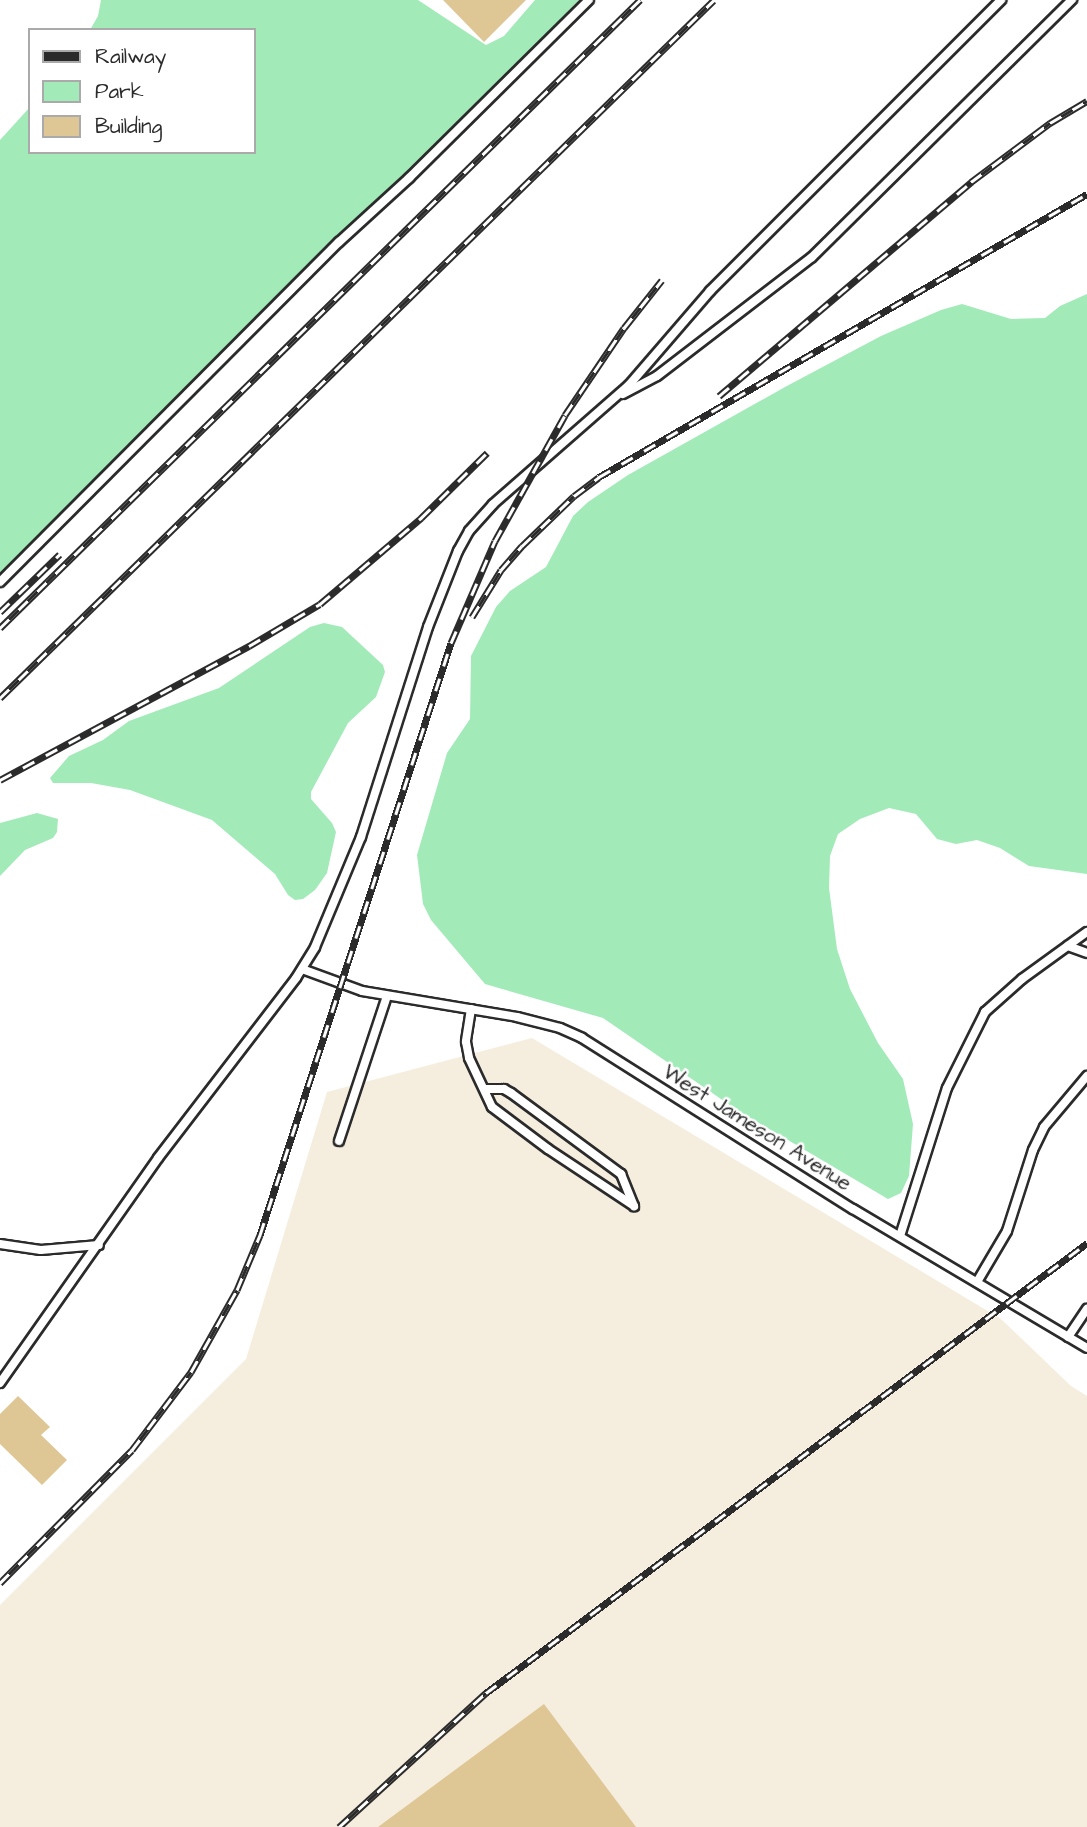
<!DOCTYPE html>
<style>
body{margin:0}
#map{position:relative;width:1087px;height:1827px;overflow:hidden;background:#fff;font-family:"Architects Daughter",sans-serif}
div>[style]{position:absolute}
.built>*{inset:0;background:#f5eedf}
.green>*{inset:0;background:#a2ebb9}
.building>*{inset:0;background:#dfc695}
.roads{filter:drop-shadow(2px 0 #2b2b2b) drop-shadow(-2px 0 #2b2b2b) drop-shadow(0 2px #2b2b2b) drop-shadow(0 -2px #2b2b2b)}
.service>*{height:8px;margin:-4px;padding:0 4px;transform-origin:4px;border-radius:4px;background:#fff}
.rail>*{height:7px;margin-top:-3.5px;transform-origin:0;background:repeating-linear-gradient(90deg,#fff 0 13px,#2b2b2b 0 26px);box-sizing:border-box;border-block:2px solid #2b2b2b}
span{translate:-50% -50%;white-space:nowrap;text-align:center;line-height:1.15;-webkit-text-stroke:5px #fff;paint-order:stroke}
.street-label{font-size:21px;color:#2b2b2b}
.legend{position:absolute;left:28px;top:28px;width:228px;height:126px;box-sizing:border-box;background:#fff;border:2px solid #aaa;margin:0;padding:9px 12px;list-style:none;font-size:21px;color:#2b2b2b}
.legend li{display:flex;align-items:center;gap:14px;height:35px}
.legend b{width:35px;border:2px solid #aaa}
</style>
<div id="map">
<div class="built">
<div style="clip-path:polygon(532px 1038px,1001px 1319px,1071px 1386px,1087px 1396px,1087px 1827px,0 1827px,0 1605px,246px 1359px,327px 1092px)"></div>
</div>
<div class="green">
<div style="clip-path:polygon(101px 0,418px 0,486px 45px,504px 36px,535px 0,579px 0,474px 109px,316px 257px,0 576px,0 140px,30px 107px,30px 152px,254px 152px,254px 30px,90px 30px,98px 16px)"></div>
<div style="clip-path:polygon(1087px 294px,1087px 874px,1029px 866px,1000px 848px,977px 840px,956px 844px,937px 839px,916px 814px,889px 808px,860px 819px,838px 834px,830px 856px,829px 888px,837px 949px,850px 989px,878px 1043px,903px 1079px,913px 1124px,909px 1176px,901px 1193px,888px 1199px,737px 1110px,603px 1018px,485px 984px,431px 920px,423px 904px,417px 855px,447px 753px,470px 719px,471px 656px,496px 607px,510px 591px,546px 567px,573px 516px,588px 502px,628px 475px,785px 387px,881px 336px,941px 310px,962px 304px,1011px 319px,1045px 318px,1060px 306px)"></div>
<div style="clip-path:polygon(324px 623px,342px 627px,383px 665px,385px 672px,376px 697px,348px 723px,311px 792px,311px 799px,332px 823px,336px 832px,327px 873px,315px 890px,303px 899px,295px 900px,288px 895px,275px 874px,212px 820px,130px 790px,91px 783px,53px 783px,50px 778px,69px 756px,103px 740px,129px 721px,219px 688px,310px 627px)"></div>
<div style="clip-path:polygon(37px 813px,58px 819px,57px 832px,53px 838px,25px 850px,0 876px,0 823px)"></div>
</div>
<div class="building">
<div style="clip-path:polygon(443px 0,526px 0,484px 42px)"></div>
<div style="clip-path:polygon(18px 1396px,50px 1427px,41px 1435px,67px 1460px,42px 1485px,0 1444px,0 1414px)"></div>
<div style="clip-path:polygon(544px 1704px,636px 1827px,378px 1827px)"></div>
</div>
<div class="roads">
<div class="service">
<div style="left:623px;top:394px;width:38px;rotate:-28deg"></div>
<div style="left:657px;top:376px;width:195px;rotate:-37.5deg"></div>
<div style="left:812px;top:257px;width:366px;rotate:-44.7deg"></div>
<div style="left:0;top:582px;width:480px;rotate:-45.1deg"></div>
<div style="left:339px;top:242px;width:95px;rotate:-42.4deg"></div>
<div style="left:409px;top:178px;width:253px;rotate:-44.7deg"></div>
<div style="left:1068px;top:946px;width:20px;rotate:20deg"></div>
<div style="left:302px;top:969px;width:64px;rotate:20.1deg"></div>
<div style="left:362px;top:991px;width:157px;rotate:9.5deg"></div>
<div style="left:517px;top:1017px;width:44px;rotate:14.3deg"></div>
<div style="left:560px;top:1028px;width:24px;rotate:24deg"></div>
<div style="left:582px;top:1038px;width:320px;rotate:32.3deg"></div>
<div style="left:853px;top:1209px;width:272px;rotate:30.7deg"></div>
<div style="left:471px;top:1009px;width:33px;rotate:99deg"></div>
<div style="left:466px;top:1042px;width:16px;rotate:79deg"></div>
<div style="left:469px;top:1058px;width:54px;rotate:64.9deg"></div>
<div style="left:492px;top:1107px;width:70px;rotate:36.9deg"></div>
<div style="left:548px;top:1149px;width:103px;rotate:33.5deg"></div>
<div style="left:485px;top:1089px;width:19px"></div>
<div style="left:504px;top:1089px;width:8px;rotate:30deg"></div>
<div style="left:511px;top:1093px;width:137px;rotate:36.4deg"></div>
<div style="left:621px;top:1174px;width:35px;rotate:68deg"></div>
<div style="left:339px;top:1141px;width:153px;rotate:-71.7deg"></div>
<div style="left:900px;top:1236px;width:155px;rotate:-72.4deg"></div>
<div style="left:947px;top:1088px;width:85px;rotate:-63.4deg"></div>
<div style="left:985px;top:1012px;width:50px;rotate:-41.7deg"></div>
<div style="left:1022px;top:979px;width:80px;rotate:-35.9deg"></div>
<div style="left:0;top:1244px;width:41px;rotate:8.3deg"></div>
<div style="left:41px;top:1250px;width:58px;rotate:-4.9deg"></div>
<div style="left:977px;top:1282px;width:59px;rotate:-59.5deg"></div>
<div style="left:1007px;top:1231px;width:85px;rotate:-72.2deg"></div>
<div style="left:1033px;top:1150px;width:25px;rotate:-64deg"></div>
<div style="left:1044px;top:1127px;width:67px;rotate:-49.9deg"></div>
<div style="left:1068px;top:1337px;width:34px;rotate:-56deg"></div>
<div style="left:0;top:1383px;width:275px;rotate:-54.9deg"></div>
<div style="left:158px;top:1158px;width:227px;rotate:-52.5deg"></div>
<div style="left:296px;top:978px;width:36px;rotate:-58deg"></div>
<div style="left:315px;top:947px;width:119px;rotate:-67.3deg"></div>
<div style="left:361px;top:837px;width:220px;rotate:-72.3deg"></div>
<div style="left:428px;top:627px;width:82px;rotate:-68.5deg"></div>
<div style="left:458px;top:551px;width:23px;rotate:-61deg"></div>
<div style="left:469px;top:531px;width:36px;rotate:-48deg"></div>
<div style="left:493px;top:504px;width:181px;rotate:-41.2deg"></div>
<div style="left:629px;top:385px;width:124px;rotate:-49.2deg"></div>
<div style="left:710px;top:291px;width:412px;rotate:-45deg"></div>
</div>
</div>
<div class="rail">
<div style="left:719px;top:396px;width:331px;rotate:-40.3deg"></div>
<div style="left:971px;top:182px;width:99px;rotate:-36.8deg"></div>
<div style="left:1050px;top:123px;width:43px;rotate:-30.7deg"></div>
<div style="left:0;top:612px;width:83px;rotate:-44deg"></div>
<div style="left:472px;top:617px;width:55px;rotate:-58.3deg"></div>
<div style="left:501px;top:570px;width:32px;rotate:-49deg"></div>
<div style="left:522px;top:546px;width:72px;rotate:-43.9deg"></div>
<div style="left:574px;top:496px;width:31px;rotate:-37deg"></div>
<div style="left:599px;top:477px;width:564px;rotate:-30.11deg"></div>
<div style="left:0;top:628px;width:897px;rotate:-44.46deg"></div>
<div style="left:0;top:698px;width:998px;rotate:-44.35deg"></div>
<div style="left:0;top:780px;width:283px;rotate:-28.3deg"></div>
<div style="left:249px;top:646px;width:82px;rotate:-30.6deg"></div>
<div style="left:320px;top:604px;width:133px;rotate:-40.4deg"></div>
<div style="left:421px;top:518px;width:93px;rotate:-44.6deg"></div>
<div style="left:0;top:1583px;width:187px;rotate:-45.2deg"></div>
<div style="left:132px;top:1450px;width:98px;rotate:-52.9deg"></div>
<div style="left:191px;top:1372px;width:94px;rotate:-60.7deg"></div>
<div style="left:237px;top:1290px;width:60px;rotate:-67.3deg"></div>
<div style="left:260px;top:1235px;width:622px;rotate:-72.12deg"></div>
<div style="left:451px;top:643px;width:111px;rotate:-66.7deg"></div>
<div style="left:495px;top:541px;width:144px;rotate:-60.9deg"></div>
<div style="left:565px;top:415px;width:105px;rotate:-55.9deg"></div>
<div style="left:624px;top:328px;width:61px;rotate:-51.6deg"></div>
<div style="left:339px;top:1827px;width:199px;rotate:-42.4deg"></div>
<div style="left:486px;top:1693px;width:751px;rotate:-36.82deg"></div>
</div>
<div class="street-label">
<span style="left:757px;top:1128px;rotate:32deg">West Jameson Avenue</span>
</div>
<ul class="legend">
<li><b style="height:9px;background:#2b2b2b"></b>Railway</li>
<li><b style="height:19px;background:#a2ebb9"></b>Park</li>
<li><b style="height:19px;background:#dfc695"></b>Building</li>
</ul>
</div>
